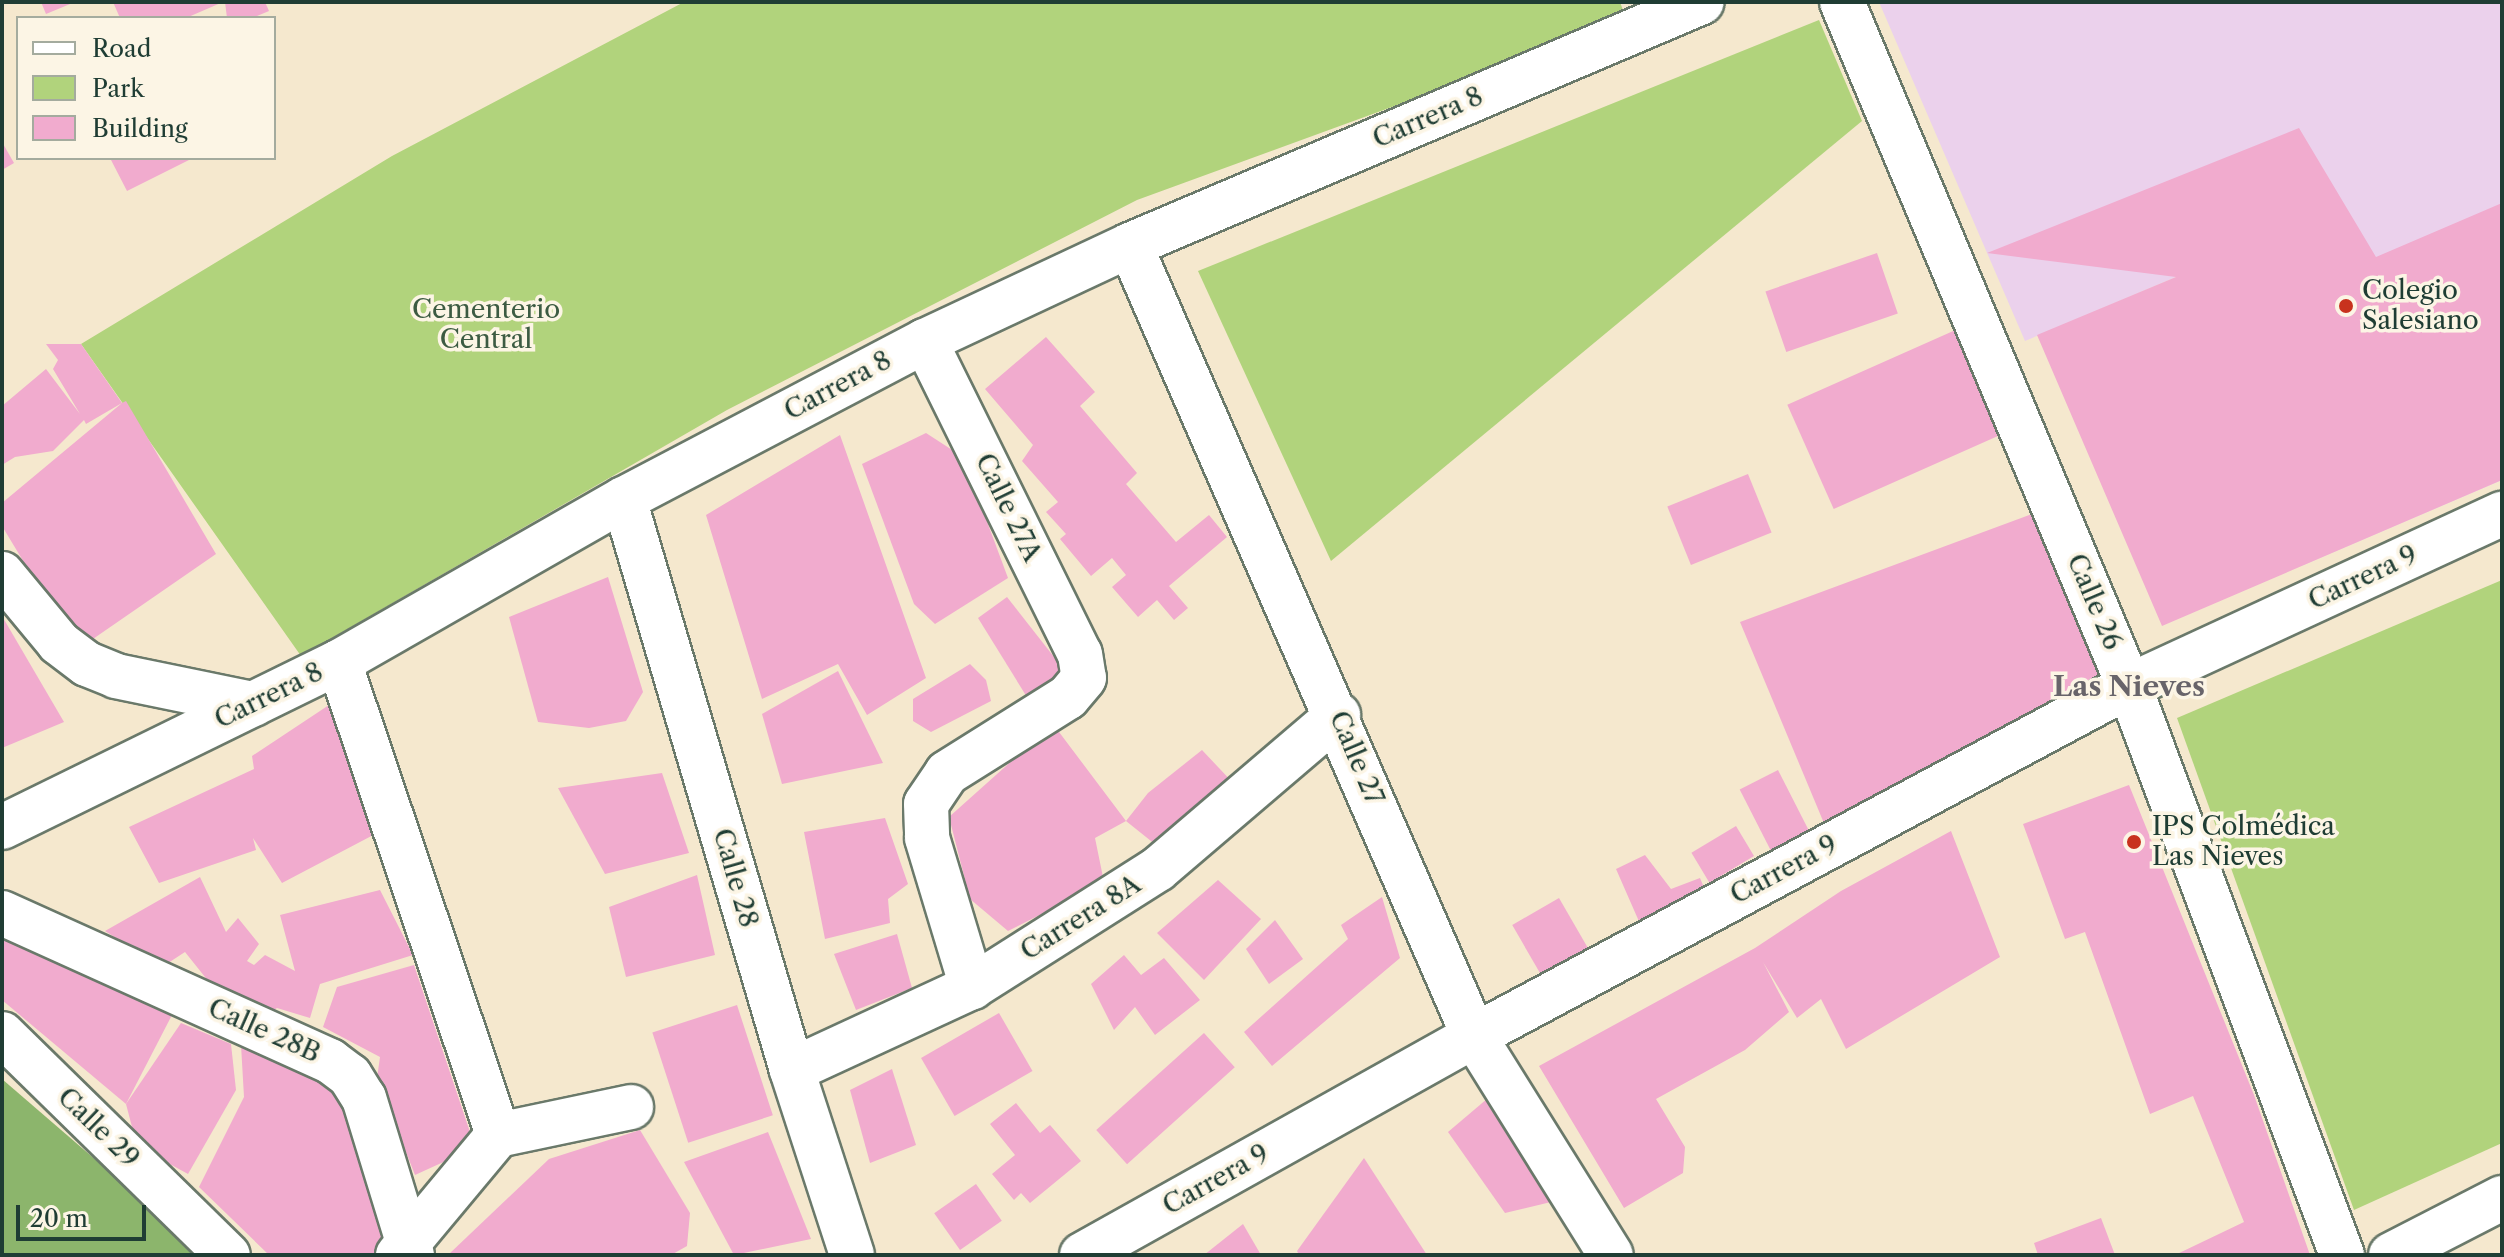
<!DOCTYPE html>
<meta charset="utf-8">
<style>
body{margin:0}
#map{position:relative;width:2504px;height:1257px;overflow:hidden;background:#f5e8ce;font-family:"Libre Caslon Text",serif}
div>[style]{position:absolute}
.built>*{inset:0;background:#ebd1ec}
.green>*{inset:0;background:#b1d37c}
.forest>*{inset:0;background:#8cb56c}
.building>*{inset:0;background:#f1abce;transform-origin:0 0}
.roads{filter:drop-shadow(2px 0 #6a796a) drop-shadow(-2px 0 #6a796a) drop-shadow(0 2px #6a796a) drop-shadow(0 -2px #6a796a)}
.minor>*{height:44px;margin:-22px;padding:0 22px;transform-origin:22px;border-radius:22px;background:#fff}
.major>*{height:44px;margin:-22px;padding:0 22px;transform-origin:22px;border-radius:22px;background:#fff}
.dots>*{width:22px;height:22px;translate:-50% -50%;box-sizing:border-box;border:4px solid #fcf5e5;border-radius:50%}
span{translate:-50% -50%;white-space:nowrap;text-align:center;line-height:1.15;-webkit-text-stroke:7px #fcf5e5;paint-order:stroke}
.street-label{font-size:26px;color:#1f3d34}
.poi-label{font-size:26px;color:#1f3d34}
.left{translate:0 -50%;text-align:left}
.park-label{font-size:26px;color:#3c5b42}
.neighbourhood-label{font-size:28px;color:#68646a;font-weight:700}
.frame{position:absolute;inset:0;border:4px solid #1f3d34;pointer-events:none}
.legend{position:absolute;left:16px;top:16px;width:260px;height:144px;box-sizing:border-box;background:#fcf5e5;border:2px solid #a4ab9e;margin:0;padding:10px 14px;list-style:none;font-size:24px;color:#1f3d34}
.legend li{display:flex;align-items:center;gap:16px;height:40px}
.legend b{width:40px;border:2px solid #a4ab9e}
.scale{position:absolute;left:16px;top:1205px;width:130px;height:36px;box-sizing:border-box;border:4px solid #1f3d34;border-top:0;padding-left:10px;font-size:24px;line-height:28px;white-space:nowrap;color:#1f3d34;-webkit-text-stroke:6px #fcf5e5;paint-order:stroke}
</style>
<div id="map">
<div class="built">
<div style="clip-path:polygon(1879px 2px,2502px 2px,2502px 480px,2301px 566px,2176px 277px,2025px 341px)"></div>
</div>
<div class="green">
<div style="clip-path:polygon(684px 2px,1620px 2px,1627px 21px,1137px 200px,727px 410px,301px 656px,81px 344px,392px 156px)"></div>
<div style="clip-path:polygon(1819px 20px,1862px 121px,1331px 561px,1198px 271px)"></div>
<div style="clip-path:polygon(2502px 580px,2502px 1143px,2354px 1210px,2177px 718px)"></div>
</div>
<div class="forest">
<div style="clip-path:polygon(2px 1079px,206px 1255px,2px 1255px)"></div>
</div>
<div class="building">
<div style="clip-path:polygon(41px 2px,75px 2px,46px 14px)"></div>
<div style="clip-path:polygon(113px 2px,223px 2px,186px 18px,120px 18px)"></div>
<div style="clip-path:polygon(225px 2px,265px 2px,269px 11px,252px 18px,227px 18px)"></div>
<div style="clip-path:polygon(2299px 128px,2376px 257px,2502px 203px,2502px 480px,2162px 626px,2037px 335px,2176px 277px,1987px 253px)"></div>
<div style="clip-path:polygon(2px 142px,14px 163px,2px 170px)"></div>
<div style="clip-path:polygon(110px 158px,193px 158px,127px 191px)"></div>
<div style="left:1877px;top:253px;width:64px;height:118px;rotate:71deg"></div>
<div style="left:1960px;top:328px;width:114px;height:189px;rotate:66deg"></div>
<div style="clip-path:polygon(1046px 337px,1095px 392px,1080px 406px,1137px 473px,1126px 484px,1176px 542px,1209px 515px,1227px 537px,1169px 586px,1188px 608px,1174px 620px,1157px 600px,1138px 617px,1112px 587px,1126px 575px,1112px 558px,1091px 576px,1060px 539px,1066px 534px,1046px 512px,1058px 502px,1022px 461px,1033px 445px,985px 389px)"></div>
<div style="clip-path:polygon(46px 344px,81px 344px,122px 403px,126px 401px,216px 554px,77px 650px,2px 526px,2px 503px,122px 403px,86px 424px,84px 420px,53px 451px,15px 457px,2px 465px,2px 406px,46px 369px,80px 414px,53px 369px,58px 360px)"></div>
<div style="clip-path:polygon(926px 433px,963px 457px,1008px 578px,935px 624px,914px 604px,862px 464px)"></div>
<div style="clip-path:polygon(840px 435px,926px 678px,867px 715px,838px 664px,762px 699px,706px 515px)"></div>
<div style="left:1748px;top:474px;width:63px;height:87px;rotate:68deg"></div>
<div style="clip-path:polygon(2040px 511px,2111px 691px,1831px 840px,1740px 622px)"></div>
<div style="clip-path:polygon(608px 577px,643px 692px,626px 721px,589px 728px,538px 722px,509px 617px)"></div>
<div style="clip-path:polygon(1007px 597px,1065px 671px,1030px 702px,978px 618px)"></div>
<div style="clip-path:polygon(2px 616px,64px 722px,2px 748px)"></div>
<div style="clip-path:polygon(970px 664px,986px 680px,991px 701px,931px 732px,913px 721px,913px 699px)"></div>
<div style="clip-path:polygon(838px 671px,883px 763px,782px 784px,762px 714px)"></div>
<div style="clip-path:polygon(329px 705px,379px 832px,282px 883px,253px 838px,256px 850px,159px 883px,129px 827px,254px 769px,252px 756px)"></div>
<div style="clip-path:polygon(1053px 724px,1126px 821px,1095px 838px,1104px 882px,1008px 931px,970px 899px,949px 817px)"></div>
<div style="clip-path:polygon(1202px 750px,1235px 785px,1156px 845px,1126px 821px,1148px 793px)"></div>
<div style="left:1778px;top:770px;width:82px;height:43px;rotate:63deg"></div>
<div style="clip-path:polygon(662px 773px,689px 853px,605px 874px,558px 788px)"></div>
<div style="clip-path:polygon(2129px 785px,2254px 1095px,2310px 1255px,2175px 1255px,2244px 1222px,2193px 1096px,2150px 1114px,2085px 932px,2065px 939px,2023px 824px)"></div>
<div style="clip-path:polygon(885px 818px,908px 884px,888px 899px,890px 923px,825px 939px,804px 832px)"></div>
<div style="left:1736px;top:826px;width:35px;height:52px;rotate:59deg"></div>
<div style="clip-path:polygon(1951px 831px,2000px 957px,1846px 1049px,1821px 999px,1797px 1018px,1763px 962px,1789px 1012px,1745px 1050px,1656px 1099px,1685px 1147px,1683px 1173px,1624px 1208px,1539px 1066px,1755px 948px,1841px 891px)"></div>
<div style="clip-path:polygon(1645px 855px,1671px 889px,1700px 878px,1708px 897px,1641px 926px,1616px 869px)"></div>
<div style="clip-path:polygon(697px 875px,715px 955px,626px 977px,609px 907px)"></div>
<div style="clip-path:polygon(200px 877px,226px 932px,238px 918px,259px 944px,247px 961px,254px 965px,265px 955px,295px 971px,280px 915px,380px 890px,413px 955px,320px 984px,310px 1018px,277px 1008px,263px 1017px,209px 997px,209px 982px,185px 952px,162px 967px,105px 931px)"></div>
<div style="clip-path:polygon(1218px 880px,1261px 919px,1204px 980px,1157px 933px)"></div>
<div style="clip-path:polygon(1382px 897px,1400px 958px,1272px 1066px,1244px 1032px,1348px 939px,1341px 925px)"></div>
<div style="left:1559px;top:898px;width:61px;height:54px;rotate:60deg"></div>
<div style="clip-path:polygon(1275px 920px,1303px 959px,1269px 984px,1246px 949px)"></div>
<div style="clip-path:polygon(2px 925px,173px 1013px,126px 1104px,2px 1000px)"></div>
<div style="clip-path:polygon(897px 934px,912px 988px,856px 1010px,834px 954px)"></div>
<div style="clip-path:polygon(1124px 955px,1141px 975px,1164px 958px,1200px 1000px,1155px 1035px,1135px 1007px,1114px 1030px,1091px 984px)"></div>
<div style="clip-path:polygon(414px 965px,471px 1135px,461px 1154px,415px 1175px,377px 1078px,380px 1057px,323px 1027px,337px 987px)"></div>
<div style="left:737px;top:1005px;width:116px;height:89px;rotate:72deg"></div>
<div style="left:999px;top:1013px;width:67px;height:90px;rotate:60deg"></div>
<div style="clip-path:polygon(181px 1023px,231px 1044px,236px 1090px,188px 1174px,137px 1146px,126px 1104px)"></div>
<div style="left:1204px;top:1033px;width:46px;height:145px;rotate:48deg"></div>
<div style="clip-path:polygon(241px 1045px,348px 1092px,391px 1247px,382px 1255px,269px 1255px,199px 1187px,244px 1097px)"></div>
<div style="clip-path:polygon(892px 1069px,916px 1145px,870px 1163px,850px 1090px)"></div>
<div style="clip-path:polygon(1494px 1093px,1551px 1202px,1505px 1213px,1448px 1132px)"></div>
<div style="clip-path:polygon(1016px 1103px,1040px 1133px,1050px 1125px,1081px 1161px,1030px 1203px,1021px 1193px,1014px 1200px,992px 1174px,1015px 1155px,990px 1124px)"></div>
<div style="clip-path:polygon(640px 1130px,690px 1213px,687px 1246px,671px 1255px,448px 1255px,549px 1159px)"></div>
<div style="clip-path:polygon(768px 1132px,811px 1239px,734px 1255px,684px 1162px)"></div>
<div style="clip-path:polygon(1364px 1158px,1427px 1255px,1299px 1255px,1297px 1251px)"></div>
<div style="left:976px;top:1184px;width:45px;height:51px;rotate:55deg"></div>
<div style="clip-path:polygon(2101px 1218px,2115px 1255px,2038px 1255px,2034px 1243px)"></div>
<div style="clip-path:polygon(1243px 1224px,1261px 1255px,1204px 1255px)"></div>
</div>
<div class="roads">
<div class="minor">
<div style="left:1842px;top:2px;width:742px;rotate:67.24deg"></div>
<div style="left:2129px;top:686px;width:608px;rotate:69.48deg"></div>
<div style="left:1130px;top:245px;width:863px;rotate:66.5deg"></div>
<div style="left:1474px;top:1036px;width:258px;rotate:58deg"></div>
<div style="left:925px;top:341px;width:349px;rotate:63.7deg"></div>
<div style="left:1080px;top:654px;width:24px;rotate:81deg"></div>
<div style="left:1084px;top:678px;width:25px;rotate:130deg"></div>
<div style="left:1068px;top:697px;width:143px;rotate:147.9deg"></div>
<div style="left:947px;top:773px;width:37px;rotate:124deg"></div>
<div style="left:926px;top:804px;width:34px;rotate:88deg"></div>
<div style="left:927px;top:838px;width:156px;rotate:73.2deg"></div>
<div style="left:624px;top:499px;width:595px;rotate:73.61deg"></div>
<div style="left:792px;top:1070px;width:194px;rotate:72deg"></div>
<div style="left:2px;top:574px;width:89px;rotate:50.4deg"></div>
<div style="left:59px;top:643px;width:35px;rotate:37deg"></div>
<div style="left:87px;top:664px;width:31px;rotate:22deg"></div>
<div style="left:116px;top:676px;width:140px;rotate:11.6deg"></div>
<div style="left:339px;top:662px;width:499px;rotate:71.4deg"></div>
<div style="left:2px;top:827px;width:375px;rotate:-26.1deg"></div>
<div style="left:339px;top:662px;width:328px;rotate:-29.8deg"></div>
<div style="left:624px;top:499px;width:340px;rotate:-27.7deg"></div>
<div style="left:925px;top:341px;width:226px;rotate:-25.1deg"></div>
<div style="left:1130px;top:245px;width:621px;rotate:-23.02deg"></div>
<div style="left:2px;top:913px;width:360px;rotate:24.3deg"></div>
<div style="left:330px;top:1061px;width:25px;rotate:37deg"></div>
<div style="left:350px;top:1076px;width:26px;rotate:58deg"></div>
<div style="left:364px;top:1098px;width:164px;rotate:73deg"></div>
<div style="left:2px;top:1034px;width:316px;rotate:44.4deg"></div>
<div style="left:792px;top:1070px;width:198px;rotate:-24.8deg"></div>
<div style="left:972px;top:987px;width:220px;rotate:-32.4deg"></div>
<div style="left:1158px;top:869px;width:237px;rotate:-40.5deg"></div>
<div style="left:398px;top:1255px;width:156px;rotate:-50.2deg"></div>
<div style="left:498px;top:1135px;width:136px;rotate:-11.9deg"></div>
<div style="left:1082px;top:1255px;width:449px;rotate:-29.2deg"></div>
<div style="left:1474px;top:1036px;width:743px;rotate:-28.12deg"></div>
<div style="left:2129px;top:686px;width:411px;rotate:-24.8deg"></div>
</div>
<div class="major">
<div style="left:2391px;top:1255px;width:125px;rotate:-27.2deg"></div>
</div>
</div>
<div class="dots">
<div style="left:2346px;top:306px;background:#c8321e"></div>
<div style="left:2134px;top:842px;background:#c8321e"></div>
</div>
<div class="street-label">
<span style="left:1428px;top:118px;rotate:-23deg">Carrera 8</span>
<span style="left:838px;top:386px;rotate:-28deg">Carrera 8</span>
<span style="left:1008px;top:508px;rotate:64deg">Calle 27A</span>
<span style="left:2363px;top:578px;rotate:-25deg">Carrera 9</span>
<span style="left:2094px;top:602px;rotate:67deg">Calle 26</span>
<span style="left:269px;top:696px;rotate:-26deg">Carrera 8</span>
<span style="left:1356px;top:758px;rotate:67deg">Calle 27</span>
<span style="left:1784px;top:870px;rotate:-28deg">Carrera 9</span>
<span style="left:735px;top:878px;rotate:74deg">Calle 28</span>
<span style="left:1081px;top:918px;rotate:-32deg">Carrera 8A</span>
<span style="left:264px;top:1031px;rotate:24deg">Calle 28B</span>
<span style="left:98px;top:1128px;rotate:44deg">Calle 29</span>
<span style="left:1216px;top:1180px;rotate:-29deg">Carrera 9</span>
</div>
<div class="poi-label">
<span class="left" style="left:2362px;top:306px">Colegio<br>Salesiano</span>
<span class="left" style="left:2152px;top:842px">IPS Colmédica<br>Las Nieves</span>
</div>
<div class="park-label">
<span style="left:486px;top:325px">Cementerio<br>Central</span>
</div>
<div class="neighbourhood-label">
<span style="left:2129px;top:686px">Las Nieves</span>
</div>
<div class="frame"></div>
<ul class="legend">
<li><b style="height:10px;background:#fff"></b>Road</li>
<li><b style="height:22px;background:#b1d37c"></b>Park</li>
<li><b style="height:22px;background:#f1abce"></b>Building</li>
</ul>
<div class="scale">20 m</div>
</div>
